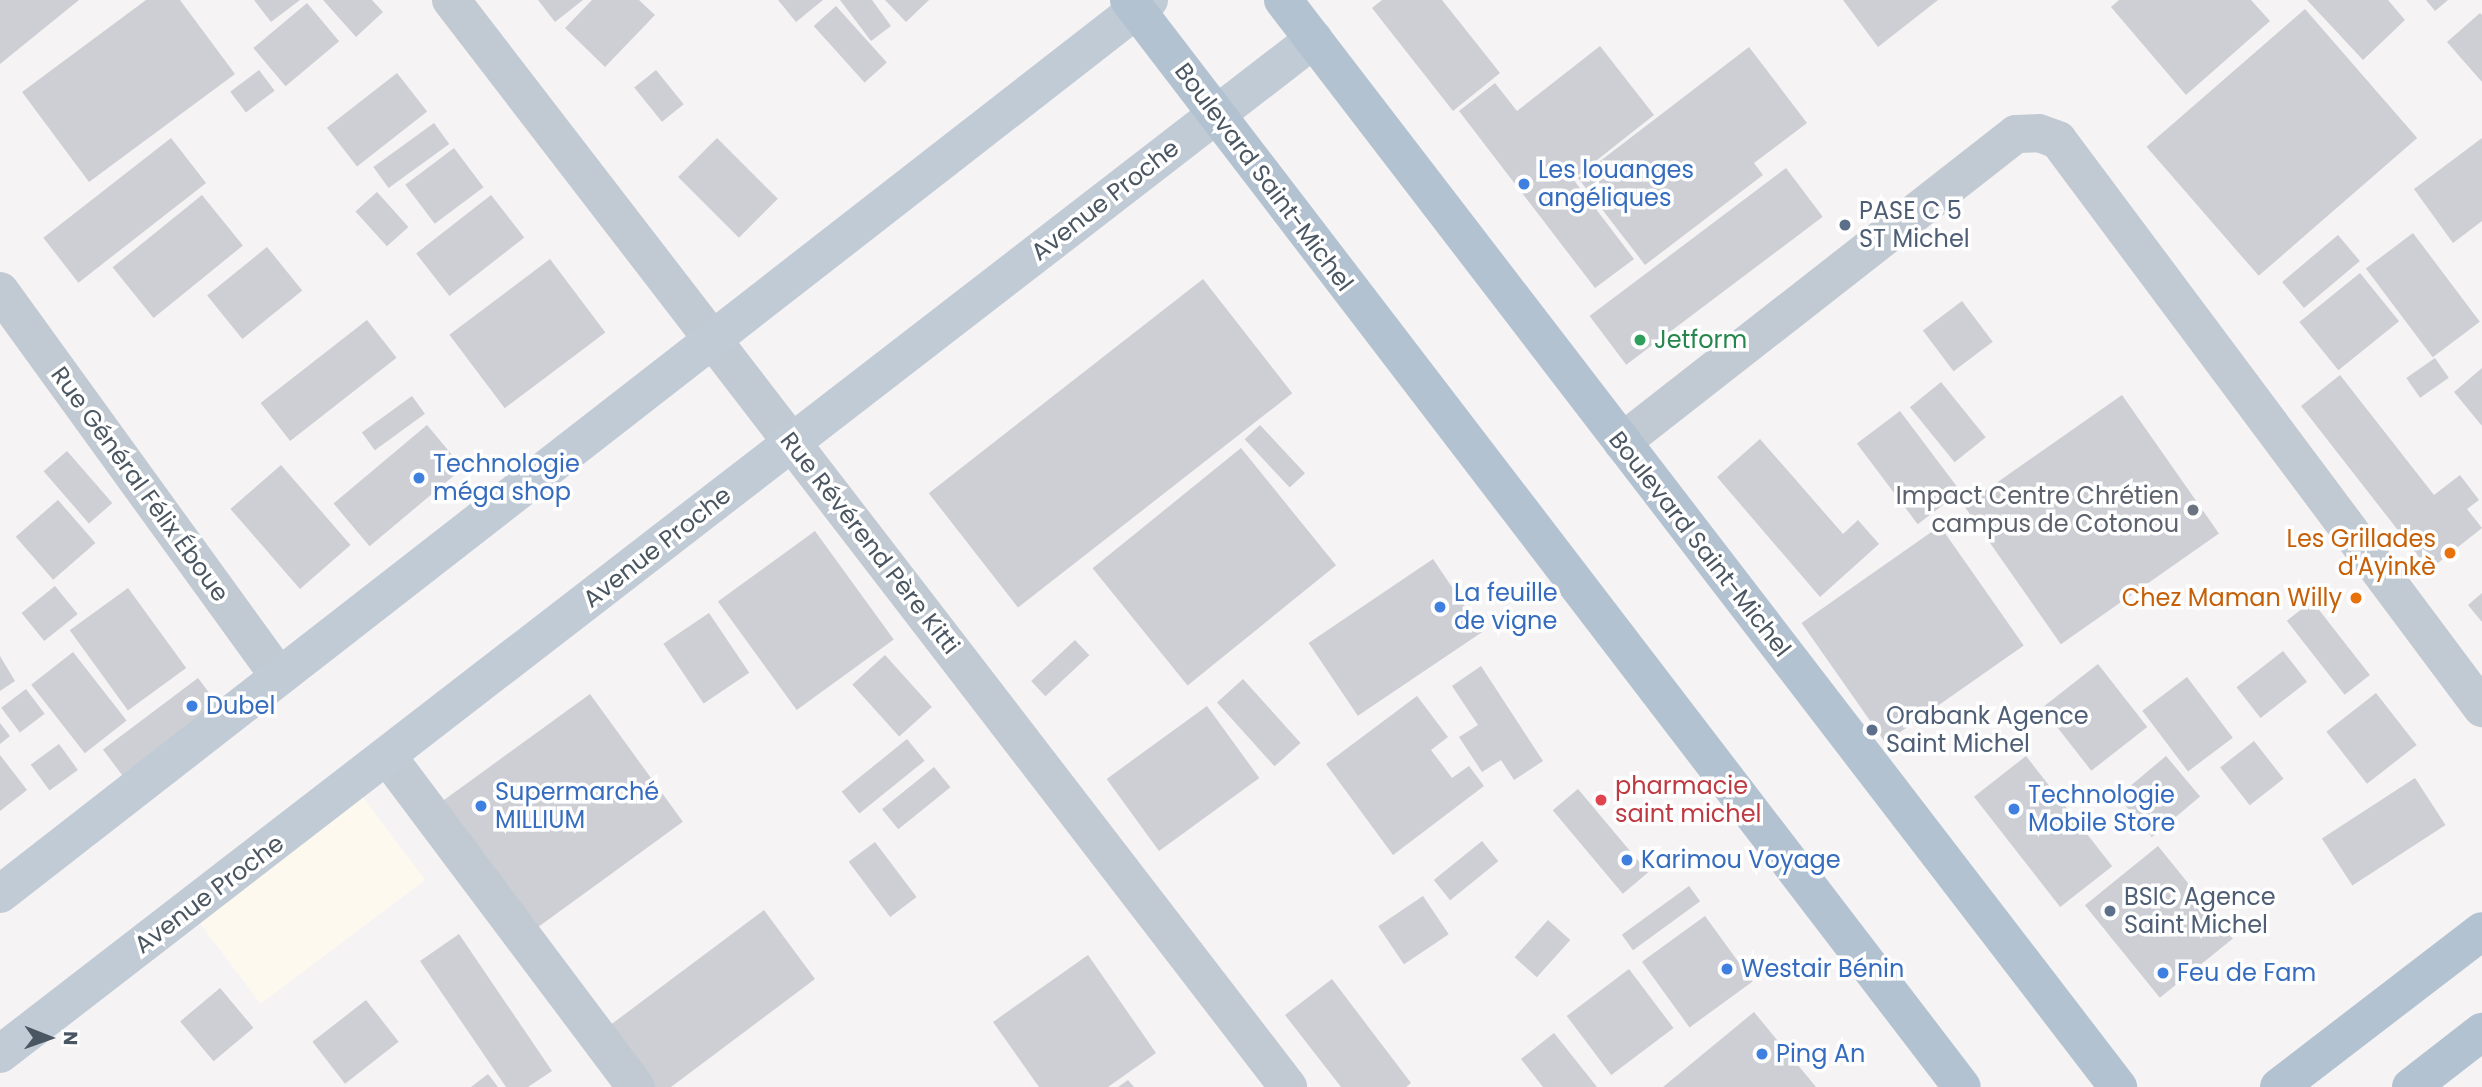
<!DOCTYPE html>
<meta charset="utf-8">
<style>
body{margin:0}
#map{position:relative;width:2482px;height:1087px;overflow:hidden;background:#f5f3f3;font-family:Poppins,sans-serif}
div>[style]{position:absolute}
.commercial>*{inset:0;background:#fdf9ef;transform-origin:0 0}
.building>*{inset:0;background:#cdcfd5;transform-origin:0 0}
.street>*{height:38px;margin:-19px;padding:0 19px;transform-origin:19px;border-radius:19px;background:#c1cad2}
.secondary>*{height:38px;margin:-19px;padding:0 19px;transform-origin:19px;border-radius:19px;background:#c1cbd6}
.primary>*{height:38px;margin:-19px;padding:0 19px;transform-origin:19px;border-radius:19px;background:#b3c2d1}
.dots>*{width:19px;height:19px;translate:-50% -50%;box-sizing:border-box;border:4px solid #fff;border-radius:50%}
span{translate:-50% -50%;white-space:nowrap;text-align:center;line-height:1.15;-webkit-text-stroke:7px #fff;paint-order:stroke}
.shop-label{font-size:24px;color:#366cbe}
.left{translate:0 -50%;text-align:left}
.street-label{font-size:24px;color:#4a5661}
.service-label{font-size:24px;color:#4e5e75}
.leisure-label{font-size:24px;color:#27864d}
.worship-label{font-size:24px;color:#5b616d}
.right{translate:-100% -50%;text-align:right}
.food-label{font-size:24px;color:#c56008}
.health-label{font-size:24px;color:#be3a42}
.north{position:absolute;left:14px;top:1003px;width:70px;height:70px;-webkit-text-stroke:5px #fff;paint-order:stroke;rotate:91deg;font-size:19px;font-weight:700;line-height:28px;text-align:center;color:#4a5661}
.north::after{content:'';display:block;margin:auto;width:24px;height:32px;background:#4a5661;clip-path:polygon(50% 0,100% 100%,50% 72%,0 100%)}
</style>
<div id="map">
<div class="commercial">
<div style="left:362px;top:796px;width:105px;height:206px;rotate:53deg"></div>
</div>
<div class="building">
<div style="clip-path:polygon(0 0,79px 0,0 64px)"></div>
<div style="clip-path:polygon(146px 0,180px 0,235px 74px,89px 182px,22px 92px)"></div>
<div style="clip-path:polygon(254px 0,300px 0,271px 22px)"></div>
<div style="clip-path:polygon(323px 0,372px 0,383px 12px,356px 37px)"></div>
<div style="clip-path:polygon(538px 0,583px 0,555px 22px)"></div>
<div style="clip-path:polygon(592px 0,639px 0,655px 15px,605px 67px,565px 28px)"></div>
<div style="clip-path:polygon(778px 0,823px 0,796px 22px)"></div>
<div style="clip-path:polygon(840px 0,872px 0,891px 26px,871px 41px)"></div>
<div style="clip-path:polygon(885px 0,929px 0,906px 22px)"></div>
<div style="clip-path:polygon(1382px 0,1442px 0,1500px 73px,1453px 111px,1372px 8px)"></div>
<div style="clip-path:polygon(1843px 0,1938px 0,1878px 47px)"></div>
<div style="clip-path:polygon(2119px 0,2251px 0,2270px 21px,2186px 95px,2111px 7px)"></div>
<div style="clip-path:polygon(2307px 0,2388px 0,2405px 20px,2363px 60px)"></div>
<div style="clip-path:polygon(2426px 0,2448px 0,2435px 11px)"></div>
<div style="left:307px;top:3px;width:50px;height:70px;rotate:50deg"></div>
<div style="left:836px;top:6px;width:76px;height:30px;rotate:48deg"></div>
<div style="left:2305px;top:9px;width:171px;height:210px;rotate:49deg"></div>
<div style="clip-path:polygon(2480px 13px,2482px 15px,2482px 82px,2447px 42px)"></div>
<div style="clip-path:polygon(1600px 46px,1654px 115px,1573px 179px,1634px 259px,1595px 288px,1459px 111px,1495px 83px,1517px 111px)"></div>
<div style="clip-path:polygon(1749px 47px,1807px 123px,1754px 163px,1763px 175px,1645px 265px,1578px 178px)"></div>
<div style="left:259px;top:70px;width:26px;height:36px;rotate:53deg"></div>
<div style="left:656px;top:70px;width:44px;height:28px;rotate:51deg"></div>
<div style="left:397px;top:73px;width:49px;height:89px;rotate:52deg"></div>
<div style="left:434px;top:123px;width:26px;height:75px;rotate:54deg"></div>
<div style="left:171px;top:138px;width:57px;height:162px;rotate:52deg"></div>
<div style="left:717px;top:138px;width:86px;height:55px;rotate:45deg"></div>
<div style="clip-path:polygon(2482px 138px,2482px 221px,2453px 243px,2414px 189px)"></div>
<div style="left:454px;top:148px;width:49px;height:61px;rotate:53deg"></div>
<div style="left:1786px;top:168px;width:61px;height:246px;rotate:53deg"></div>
<div style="left:377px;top:192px;width:47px;height:29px;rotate:48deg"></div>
<div style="left:202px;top:195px;width:65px;height:115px;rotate:51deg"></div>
<div style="left:491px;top:195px;width:54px;height:95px;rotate:52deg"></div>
<div style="left:2413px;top:233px;width:111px;height:59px;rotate:53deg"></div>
<div style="left:2338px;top:235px;width:34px;height:73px;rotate:50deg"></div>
<div style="left:267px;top:247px;width:56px;height:77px;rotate:51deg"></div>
<div style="left:550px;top:259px;width:92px;height:126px;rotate:53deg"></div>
<div style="left:2360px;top:273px;width:62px;height:78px;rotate:51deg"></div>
<div style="left:1203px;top:279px;width:145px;height:348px;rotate:52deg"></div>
<div style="left:1962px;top:301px;width:51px;height:49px;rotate:53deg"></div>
<div style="left:367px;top:320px;width:48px;height:135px;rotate:52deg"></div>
<div style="left:2435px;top:358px;width:24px;height:35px;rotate:55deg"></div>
<div style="clip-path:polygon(2482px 368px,2482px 426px,2454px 392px)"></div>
<div style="clip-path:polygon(2340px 375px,2434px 495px,2460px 475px,2479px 500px,2467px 509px,2482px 528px,2429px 570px,2301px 406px)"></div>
<div style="left:1941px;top:382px;width:71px;height:40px;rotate:51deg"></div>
<div style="left:2122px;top:395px;width:169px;height:193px;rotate:55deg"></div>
<div style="left:412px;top:396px;width:22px;height:62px;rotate:54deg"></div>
<div style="left:1900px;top:411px;width:101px;height:54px;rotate:53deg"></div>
<div style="left:427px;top:425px;width:56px;height:122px;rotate:50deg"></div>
<div style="left:1260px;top:425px;width:66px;height:21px;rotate:47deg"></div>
<div style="clip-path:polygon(1760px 439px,1843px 534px,1858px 520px,1879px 544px,1820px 597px,1717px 477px)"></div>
<div style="left:1241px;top:448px;width:151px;height:191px;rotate:51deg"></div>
<div style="left:67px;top:451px;width:69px;height:31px;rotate:49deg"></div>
<div style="left:281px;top:465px;width:106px;height:67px;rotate:49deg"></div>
<div style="left:58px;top:500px;width:57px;height:56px;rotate:49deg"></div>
<div style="left:1940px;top:526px;width:146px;height:169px;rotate:55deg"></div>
<div style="left:815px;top:531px;width:134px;height:120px;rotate:54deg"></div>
<div style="left:1433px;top:559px;width:88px;height:150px;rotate:56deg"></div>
<div style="left:55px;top:586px;width:36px;height:43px;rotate:51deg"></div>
<div style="left:128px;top:588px;width:99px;height:72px;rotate:54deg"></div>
<div style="clip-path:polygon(2482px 593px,2482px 622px,2468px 605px)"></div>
<div style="left:2312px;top:601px;width:94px;height:32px;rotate:52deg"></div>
<div style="left:709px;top:613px;width:72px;height:55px;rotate:56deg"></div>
<div style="left:1075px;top:640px;width:21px;height:60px;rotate:47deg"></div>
<div style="left:2283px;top:651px;width:39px;height:59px;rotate:52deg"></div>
<div style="left:73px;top:652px;width:87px;height:53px;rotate:52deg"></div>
<div style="left:885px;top:655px;width:70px;height:44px;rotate:48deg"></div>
<div style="clip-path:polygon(0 656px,15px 681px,0 691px)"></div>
<div style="left:2098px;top:664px;width:80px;height:71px;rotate:52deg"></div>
<div style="clip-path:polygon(1481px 666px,1543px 761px,1514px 780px,1501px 760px,1482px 772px,1459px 737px,1478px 725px,1452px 686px)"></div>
<div style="left:2187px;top:677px;width:76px;height:56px;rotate:53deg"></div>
<div style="left:198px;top:678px;width:44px;height:119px;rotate:53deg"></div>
<div style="left:1243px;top:679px;width:86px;height:35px;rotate:48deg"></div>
<div style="left:26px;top:689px;width:31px;height:31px;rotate:53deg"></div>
<div style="left:2376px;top:693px;width:66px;height:63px;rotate:52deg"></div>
<div style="left:590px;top:694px;width:158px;height:192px;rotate:54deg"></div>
<div style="clip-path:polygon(1417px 696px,1448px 737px,1431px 750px,1452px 778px,1469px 766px,1484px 786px,1393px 855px,1326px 764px)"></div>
<div style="left:1207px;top:706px;width:89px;height:124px;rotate:54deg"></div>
<div style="clip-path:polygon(0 723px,10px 736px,0 744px)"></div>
<div style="left:907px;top:739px;width:28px;height:84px;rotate:51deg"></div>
<div style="left:2254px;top:741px;width:48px;height:43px;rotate:52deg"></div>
<div style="left:59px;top:744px;width:32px;height:35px;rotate:54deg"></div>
<div style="clip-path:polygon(0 755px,27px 790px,0 811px)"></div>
<div style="left:2026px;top:756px;width:140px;height:66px;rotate:52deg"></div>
<div style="left:2166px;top:756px;width:53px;height:63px;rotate:50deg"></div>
<div style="left:934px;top:767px;width:26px;height:67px;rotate:51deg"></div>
<div style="left:2415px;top:778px;width:56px;height:111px;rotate:57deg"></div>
<div style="left:1578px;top:789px;width:109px;height:33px;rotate:50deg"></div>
<div style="left:1482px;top:841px;width:26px;height:62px;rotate:51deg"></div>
<div style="left:875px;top:842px;width:69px;height:33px;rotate:53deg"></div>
<div style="left:2158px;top:846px;width:119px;height:94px;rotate:51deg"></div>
<div style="left:1689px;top:886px;width:19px;height:83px;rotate:54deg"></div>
<div style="left:1423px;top:896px;width:46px;height:54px;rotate:56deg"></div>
<div style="clip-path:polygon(764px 910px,815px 979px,671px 1087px,642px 1087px,601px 1032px)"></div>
<div style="left:1705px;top:916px;width:81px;height:78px;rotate:54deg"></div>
<div style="left:1548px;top:920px;width:30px;height:50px;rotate:42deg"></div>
<div style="clip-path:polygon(459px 934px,552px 1071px,528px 1087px,506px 1087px,420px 961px)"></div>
<div style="clip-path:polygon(1088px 955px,1156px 1053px,1108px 1087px,1039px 1087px,993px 1022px)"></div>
<div style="left:1629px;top:969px;width:74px;height:78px;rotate:53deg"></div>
<div style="clip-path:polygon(1332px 979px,1411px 1083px,1406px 1087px,1341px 1087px,1285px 1015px)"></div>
<div style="left:220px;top:988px;width:52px;height:52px;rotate:50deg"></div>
<div style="left:366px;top:1000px;width:53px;height:68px;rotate:52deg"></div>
<div style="clip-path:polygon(1754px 1012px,1816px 1087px,1663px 1087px)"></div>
<div style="clip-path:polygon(1554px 1033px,1597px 1087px,1543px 1087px,1521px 1059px)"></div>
<div style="clip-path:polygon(488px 1074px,498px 1087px,471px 1087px)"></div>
<div style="clip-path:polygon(1128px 1080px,1134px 1087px,1118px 1087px)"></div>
</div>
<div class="street">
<div style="left:451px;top:0;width:1372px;rotate:52.4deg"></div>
<div style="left:0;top:291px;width:476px;rotate:54.1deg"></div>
<div style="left:1622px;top:442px;width:500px;rotate:-38.02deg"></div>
<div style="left:2016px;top:134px;width:23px;rotate:-2deg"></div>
<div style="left:2039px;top:133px;width:20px;rotate:20deg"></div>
<div style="left:2058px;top:140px;width:709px;rotate:53.26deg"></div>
<div style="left:388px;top:757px;width:413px;rotate:53.1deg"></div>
</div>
<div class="secondary">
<div style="left:0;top:894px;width:1456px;rotate:-37.89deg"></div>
<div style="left:0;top:1054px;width:1660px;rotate:-37.68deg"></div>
</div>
<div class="primary">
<div style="left:1129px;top:0;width:1369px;rotate:52.54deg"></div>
<div style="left:1283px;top:0;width:1371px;rotate:52.47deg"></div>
<div style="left:2279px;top:1087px;width:256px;rotate:-37.5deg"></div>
<div style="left:2411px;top:1087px;width:90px;rotate:-37.8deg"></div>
</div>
<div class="dots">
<div style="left:1524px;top:184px;background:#3f7fe0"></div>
<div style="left:1845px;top:225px;background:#5c6f8a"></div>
<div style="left:1640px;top:340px;background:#2e9e5b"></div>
<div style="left:419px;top:478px;background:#3f7fe0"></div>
<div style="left:2193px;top:510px;background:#6b7280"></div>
<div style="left:2450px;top:553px;background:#e8710a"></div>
<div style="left:2356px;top:598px;background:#e8710a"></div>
<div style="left:1440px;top:607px;background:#3f7fe0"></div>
<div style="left:192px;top:706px;background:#3f7fe0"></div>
<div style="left:1872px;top:730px;background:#5c6f8a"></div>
<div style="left:1601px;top:800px;background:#e0444e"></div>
<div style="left:481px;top:806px;background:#3f7fe0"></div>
<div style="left:2014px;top:809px;background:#3f7fe0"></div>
<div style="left:1627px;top:860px;background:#3f7fe0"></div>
<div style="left:2110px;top:911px;background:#5c6f8a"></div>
<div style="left:1727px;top:969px;background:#3f7fe0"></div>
<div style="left:2163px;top:973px;background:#3f7fe0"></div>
<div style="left:1762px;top:1054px;background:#3f7fe0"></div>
</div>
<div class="shop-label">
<span class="left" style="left:1538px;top:184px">Les louanges<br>angéliques</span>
<span class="left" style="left:433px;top:478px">Technologie<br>méga shop</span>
<span class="left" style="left:1454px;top:607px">La feuille<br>de vigne</span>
<span class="left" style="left:206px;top:706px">Dubel</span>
<span class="left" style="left:495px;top:806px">Supermarché<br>MILLIUM</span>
<span class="left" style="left:2028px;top:809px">Technologie<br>Mobile Store</span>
<span class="left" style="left:1641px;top:860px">Karimou Voyage</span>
<span class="left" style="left:1741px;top:969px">Westair Bénin</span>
<span class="left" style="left:2177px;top:973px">Feu de Fam</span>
<span class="left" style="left:1776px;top:1054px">Ping An</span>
</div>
<div class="street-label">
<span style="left:1264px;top:177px;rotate:53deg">Boulevard Saint-Michel</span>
<span style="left:1105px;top:200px;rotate:-38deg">Avenue Proche</span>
<span style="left:140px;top:484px;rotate:54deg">Rue Général Félix Éboue</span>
<span style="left:870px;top:543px;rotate:52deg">Rue Révérend Père Kitti</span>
<span style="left:1700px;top:544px;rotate:52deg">Boulevard Saint-Michel</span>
<span style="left:657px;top:547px;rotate:-38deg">Avenue Proche</span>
<span style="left:209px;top:894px;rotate:-37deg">Avenue Proche</span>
</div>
<div class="service-label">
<span class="left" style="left:1859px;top:225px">PASE C 5<br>ST Michel</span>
<span class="left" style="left:1886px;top:730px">Orabank Agence<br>Saint Michel</span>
<span class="left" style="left:2124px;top:911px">BSIC Agence<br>Saint Michel</span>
</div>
<div class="leisure-label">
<span class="left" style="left:1654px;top:340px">Jetform</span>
</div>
<div class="worship-label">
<span class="right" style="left:2179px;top:510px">Impact Centre Chrétien<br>campus de Cotonou</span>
</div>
<div class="food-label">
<span class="right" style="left:2436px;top:553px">Les Grillades<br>d'Ayinkè</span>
<span class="right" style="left:2342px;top:598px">Chez Maman Willy</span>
</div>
<div class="health-label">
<span class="left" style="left:1615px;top:800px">pharmacie<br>saint michel</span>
</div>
<div class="north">N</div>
</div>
